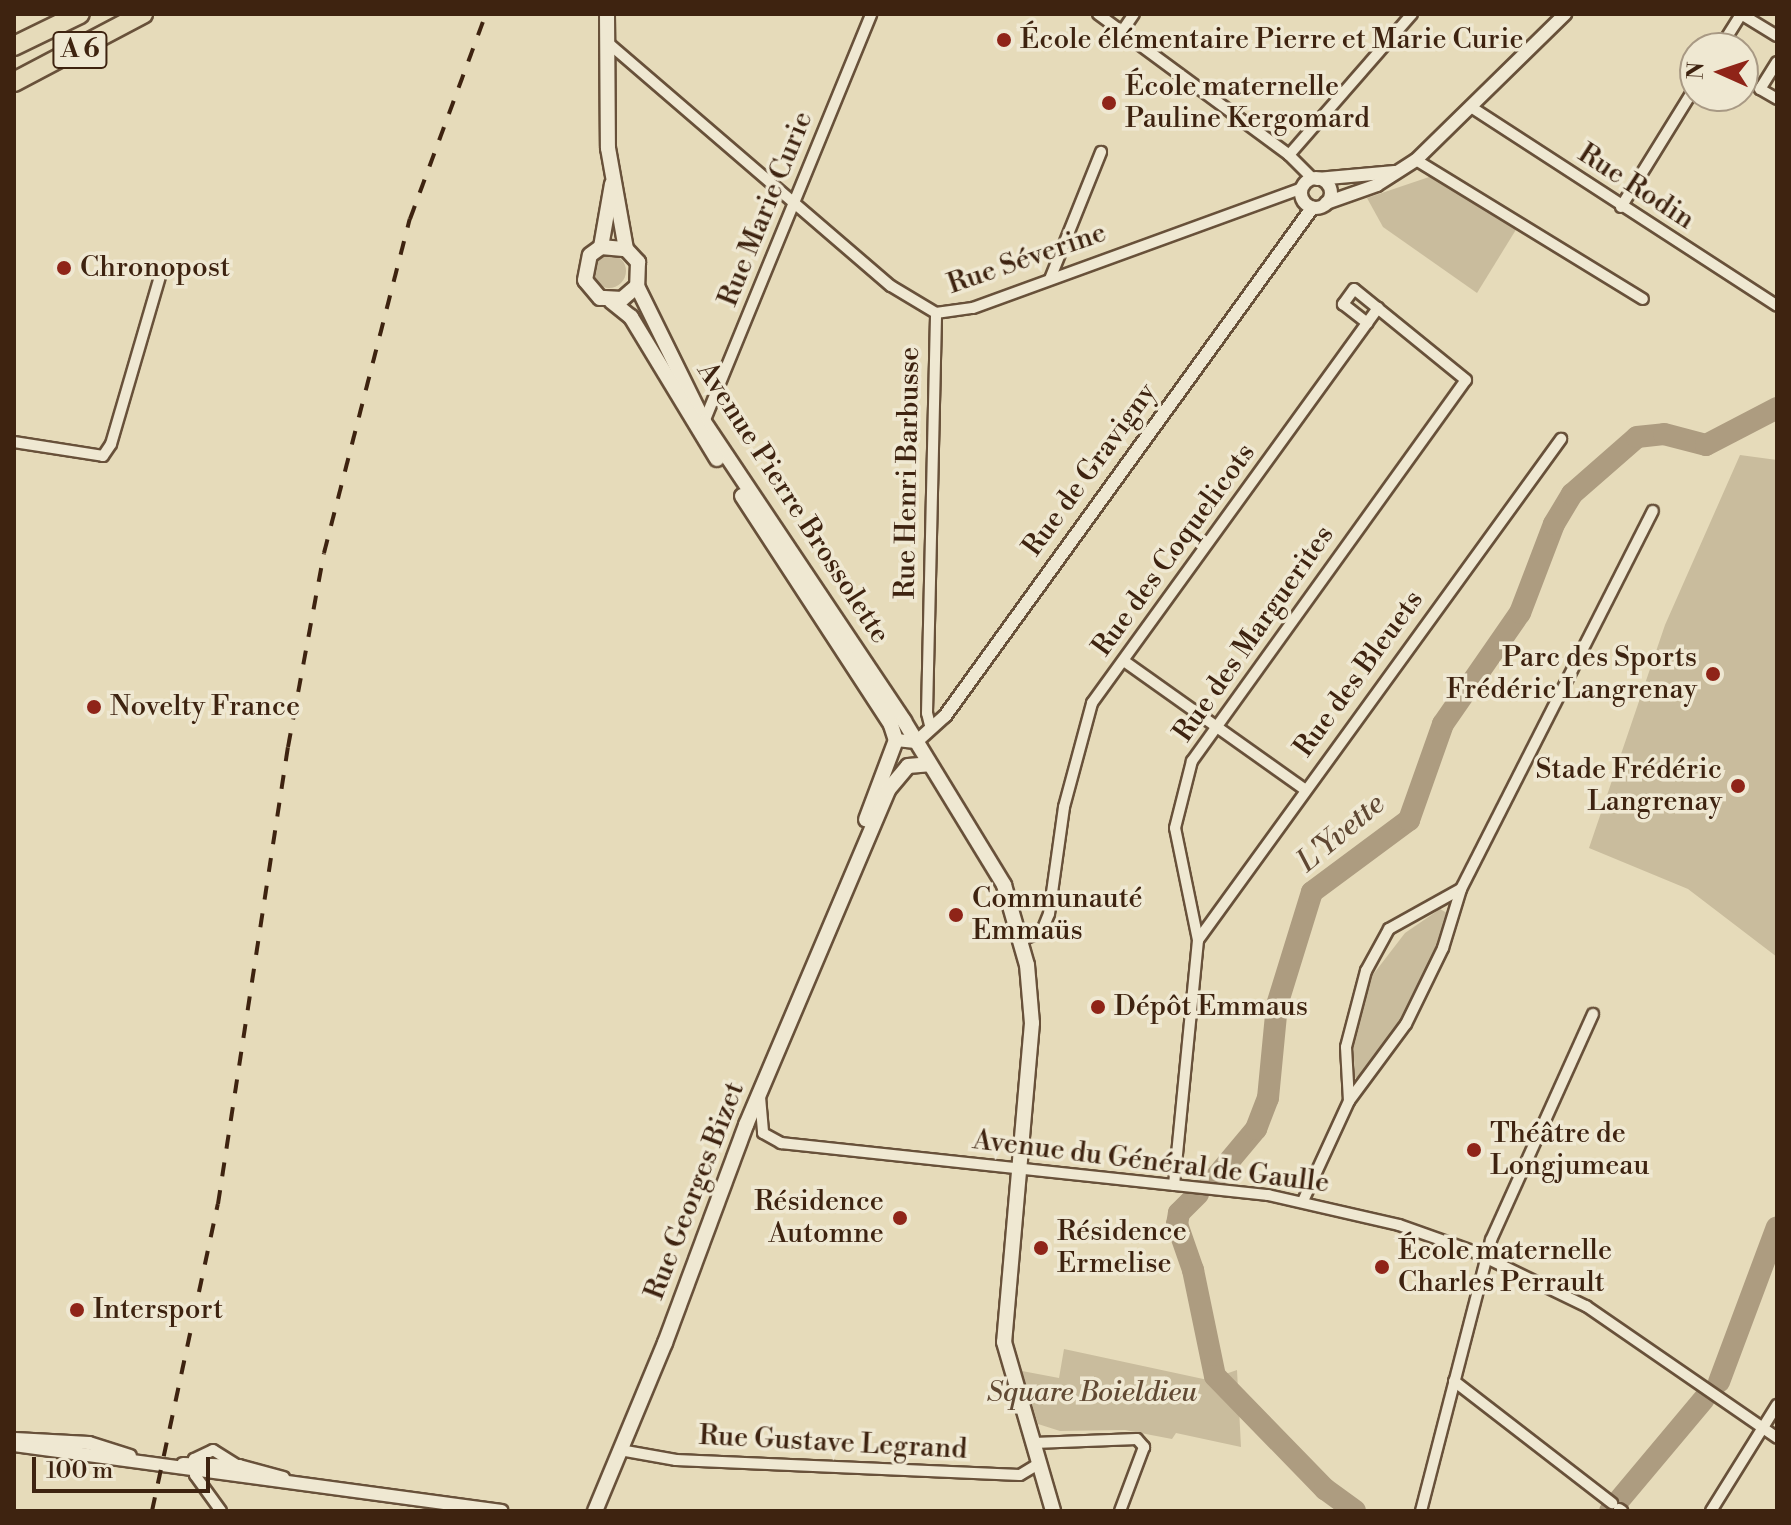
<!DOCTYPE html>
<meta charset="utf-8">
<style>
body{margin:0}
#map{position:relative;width:1791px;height:1525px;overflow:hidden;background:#e6dbba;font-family:"Libre Bodoni",serif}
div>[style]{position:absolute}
.green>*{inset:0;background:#c9bc9d}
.round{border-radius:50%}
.river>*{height:22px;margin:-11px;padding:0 11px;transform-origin:11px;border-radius:11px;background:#ad9c80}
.roads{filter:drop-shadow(2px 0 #68513a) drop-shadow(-2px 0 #68513a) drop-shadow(0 2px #68513a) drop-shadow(0 -2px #68513a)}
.minor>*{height:10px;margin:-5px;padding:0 5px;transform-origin:5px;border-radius:5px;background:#efe8d2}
.tertiary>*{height:12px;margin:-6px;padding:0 6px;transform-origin:6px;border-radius:6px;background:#efe8d2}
.tertiary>.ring{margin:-6px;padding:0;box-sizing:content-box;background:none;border:12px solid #efe8d2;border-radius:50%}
.secondary>*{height:14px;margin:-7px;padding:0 7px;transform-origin:7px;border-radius:7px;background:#efe8d2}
.motorway>*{height:18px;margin:-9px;padding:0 9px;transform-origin:9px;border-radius:9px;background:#e6dbba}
.rail>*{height:4px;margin-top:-2px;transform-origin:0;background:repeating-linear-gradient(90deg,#3e2310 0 14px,transparent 0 28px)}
.dots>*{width:22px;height:22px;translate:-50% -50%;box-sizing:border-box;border:4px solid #efe8d2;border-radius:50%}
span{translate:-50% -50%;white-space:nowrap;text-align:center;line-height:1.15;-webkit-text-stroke:7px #efe8d2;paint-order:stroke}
.shield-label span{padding:2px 6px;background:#efe8d2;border:2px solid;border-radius:6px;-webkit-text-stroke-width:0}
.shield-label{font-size:26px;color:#3e2310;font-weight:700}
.poi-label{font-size:28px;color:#3e2310}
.left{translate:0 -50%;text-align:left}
.right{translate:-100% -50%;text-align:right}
.street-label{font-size:28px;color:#3e2310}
.park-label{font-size:28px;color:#614933;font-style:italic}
.water-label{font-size:30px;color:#5f4732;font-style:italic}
.frame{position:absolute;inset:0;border:16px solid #3e2310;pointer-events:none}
.north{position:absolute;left:1679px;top:32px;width:80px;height:80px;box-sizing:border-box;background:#efe8d2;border:2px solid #a89984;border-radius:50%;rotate:273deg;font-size:22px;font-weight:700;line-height:32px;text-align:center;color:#3e2310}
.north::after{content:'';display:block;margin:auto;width:28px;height:36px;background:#8f2418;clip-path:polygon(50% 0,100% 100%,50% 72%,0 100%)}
.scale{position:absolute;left:32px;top:1457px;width:178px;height:36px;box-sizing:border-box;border:4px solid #3e2310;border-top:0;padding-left:10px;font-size:24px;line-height:28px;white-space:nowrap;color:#3e2310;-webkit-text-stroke:6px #efe8d2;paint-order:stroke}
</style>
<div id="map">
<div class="green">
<div style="clip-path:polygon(1432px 176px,1517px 228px,1477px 293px,1383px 227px,1367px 198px)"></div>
<div class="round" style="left:592px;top:254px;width:34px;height:34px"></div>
<div style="clip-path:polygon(1740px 455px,1777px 460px,1777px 957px,1688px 889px,1589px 848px,1665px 625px)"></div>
<div style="clip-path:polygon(1440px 909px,1447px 913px,1441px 939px,1406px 1022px,1363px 1076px,1355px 1078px,1352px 1020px,1365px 985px,1405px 933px)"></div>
<div style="clip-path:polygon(1064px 1349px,1208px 1380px,1237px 1370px,1241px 1447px,1176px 1433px,1172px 1439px,1125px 1430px,1060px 1431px,1038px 1424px,1022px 1371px,1059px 1378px)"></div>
</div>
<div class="river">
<div style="left:1210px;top:1184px;width:72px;rotate:-50.1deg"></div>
<div style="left:1256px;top:1129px;width:33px;rotate:-69deg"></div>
<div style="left:1268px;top:1098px;width:93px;rotate:-84.5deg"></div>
<div style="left:1277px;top:1005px;width:118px;rotate:-72.8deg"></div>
<div style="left:1312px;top:892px;width:121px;rotate:-36.6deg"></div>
<div style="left:1409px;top:820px;width:102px;rotate:-70.5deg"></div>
<div style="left:1443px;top:724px;width:135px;rotate:-55.3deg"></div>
<div style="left:1520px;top:613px;width:95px;rotate:-69.1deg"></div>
<div style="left:1554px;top:524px;width:35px;rotate:-59deg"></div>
<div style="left:1572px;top:494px;width:86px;rotate:-41.2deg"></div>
<div style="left:1637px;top:437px;width:27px;rotate:-6deg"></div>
<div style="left:1664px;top:434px;width:43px;rotate:14.7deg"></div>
<div style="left:1706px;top:445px;width:80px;rotate:-27.5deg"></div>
<div style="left:1198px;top:1194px;width:27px;rotate:135deg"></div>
<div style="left:1179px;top:1213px;width:11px;rotate:100deg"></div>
<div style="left:1177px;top:1224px;width:49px;rotate:70.8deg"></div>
<div style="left:1193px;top:1270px;width:108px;rotate:78.3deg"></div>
<div style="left:1215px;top:1376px;width:158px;rotate:45.8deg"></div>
<div style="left:1325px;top:1489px;width:37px;rotate:36deg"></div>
<div style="left:1719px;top:1382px;width:165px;rotate:-69.5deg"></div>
<div style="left:1610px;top:1511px;width:146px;rotate:-50deg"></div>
</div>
<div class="roads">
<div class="minor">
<div style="left:1098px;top:14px;width:237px;rotate:36.4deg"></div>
<div style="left:1289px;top:155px;width:34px;rotate:45deg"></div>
<div style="left:1121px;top:33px;width:23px;rotate:-56deg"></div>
<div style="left:607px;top:42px;width:374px;rotate:40.7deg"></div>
<div style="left:891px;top:286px;width:52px;rotate:31deg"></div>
<div style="left:936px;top:313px;width:37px;rotate:-8deg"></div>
<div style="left:973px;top:308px;width:350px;rotate:-20deg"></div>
<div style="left:1720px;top:48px;width:40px;rotate:-58deg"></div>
<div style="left:1741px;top:14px;width:42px;rotate:31.4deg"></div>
<div style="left:1777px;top:62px;width:32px;rotate:122deg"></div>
<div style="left:1760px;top:89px;width:20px;rotate:30deg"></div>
<div style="left:1471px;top:107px;width:365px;rotate:33deg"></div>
<div style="left:1289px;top:155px;width:187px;rotate:-48.9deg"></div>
<div style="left:1416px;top:160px;width:266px;rotate:31.5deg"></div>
<div style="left:1621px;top:207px;width:141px;rotate:-58.3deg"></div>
<div style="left:1050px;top:279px;width:137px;rotate:-68.1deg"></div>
<div style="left:704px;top:422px;width:441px;rotate:-67.7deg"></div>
<div style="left:14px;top:442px;width:90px;rotate:8.9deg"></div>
<div style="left:103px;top:456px;width:14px;rotate:-56deg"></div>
<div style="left:111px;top:444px;width:178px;rotate:-73.7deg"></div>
<div style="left:1124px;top:661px;width:221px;rotate:35.4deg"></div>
<div style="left:931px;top:729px;width:16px;rotate:-104deg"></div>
<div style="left:927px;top:713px;width:400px;rotate:-88.7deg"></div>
<div style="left:1022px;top:940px;width:22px;rotate:-24deg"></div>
<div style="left:1042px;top:931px;width:18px;rotate:-68deg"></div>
<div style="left:1049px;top:914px;width:108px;rotate:-82deg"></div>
<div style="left:1064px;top:807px;width:108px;rotate:-74.9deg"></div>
<div style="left:1092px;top:703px;width:488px;rotate:-54.1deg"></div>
<div style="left:1198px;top:940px;width:619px;rotate:-54.07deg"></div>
<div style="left:760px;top:1097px;width:36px;rotate:85deg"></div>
<div style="left:763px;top:1133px;width:21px;rotate:29deg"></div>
<div style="left:781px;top:1143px;width:490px;rotate:6.1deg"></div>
<div style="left:1268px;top:1195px;width:134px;rotate:12.9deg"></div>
<div style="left:1399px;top:1225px;width:77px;rotate:19.6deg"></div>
<div style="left:1472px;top:1251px;width:127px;rotate:25.8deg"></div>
<div style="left:1586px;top:1306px;width:232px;rotate:34.6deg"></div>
<div style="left:1349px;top:1101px;width:54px;rotate:-93.2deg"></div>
<div style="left:1346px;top:1047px;width:79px;rotate:-75.3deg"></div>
<div style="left:1366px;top:971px;width:48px;rotate:-61.3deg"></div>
<div style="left:1389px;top:929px;width:82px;rotate:-29.1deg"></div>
<div style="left:1174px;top:1185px;width:246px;rotate:-84.4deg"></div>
<div style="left:1198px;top:940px;width:114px;rotate:-101.6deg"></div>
<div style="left:1175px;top:828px;width:69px;rotate:-75.8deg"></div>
<div style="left:1192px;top:761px;width:469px;rotate:-54.3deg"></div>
<div style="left:1466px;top:380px;width:144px;rotate:-140.9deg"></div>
<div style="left:1354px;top:289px;width:19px;rotate:126deg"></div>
<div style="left:1343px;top:304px;width:31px;rotate:38deg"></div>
<div style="left:1303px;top:1201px;width:110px;rotate:-65.3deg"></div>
<div style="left:1349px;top:1101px;width:96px;rotate:-53.5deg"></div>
<div style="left:1406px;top:1024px;width:85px;rotate:-64deg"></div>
<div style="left:1443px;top:948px;width:62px;rotate:-73deg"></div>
<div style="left:1461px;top:889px;width:424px;rotate:-63.1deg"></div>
<div style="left:1454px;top:1381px;width:200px;rotate:37.7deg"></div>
<div style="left:1034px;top:1443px;width:103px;rotate:-2.2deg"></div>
<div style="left:1137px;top:1439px;width:11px;rotate:49deg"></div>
<div style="left:1144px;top:1447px;width:68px;rotate:110.6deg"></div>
<div style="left:620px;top:1450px;width:57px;rotate:10.1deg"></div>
<div style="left:676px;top:1460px;width:344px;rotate:2.5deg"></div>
<div style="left:1020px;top:1475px;width:23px;rotate:-31deg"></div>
<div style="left:1619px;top:1509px;width:4px;rotate:34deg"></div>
<div style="left:221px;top:1511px;width:44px;rotate:-125.8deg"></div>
<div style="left:195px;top:1475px;width:16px;rotate:-94deg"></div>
<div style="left:194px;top:1459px;width:21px;rotate:-25deg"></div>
<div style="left:213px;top:1450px;width:31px;rotate:32deg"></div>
<div style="left:1421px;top:1511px;width:280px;rotate:-75.5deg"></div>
<div style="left:1491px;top:1240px;width:248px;rotate:-65.7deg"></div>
<div style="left:1711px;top:1511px;width:125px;rotate:-58.1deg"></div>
</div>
<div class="tertiary">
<div class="ring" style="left:1301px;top:178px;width:18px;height:18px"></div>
<div style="left:1317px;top:179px;width:78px;rotate:-5.1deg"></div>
<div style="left:1326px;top:203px;width:54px;rotate:-19.4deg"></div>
<div style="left:1377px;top:185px;width:46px;rotate:-32.7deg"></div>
<div style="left:1416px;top:160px;width:209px;rotate:-44.4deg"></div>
<div style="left:896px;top:740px;width:20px;rotate:6deg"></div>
<div style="left:916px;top:742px;width:39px;rotate:-42deg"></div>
<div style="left:945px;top:716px;width:627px;rotate:-54.15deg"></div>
<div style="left:15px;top:1439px;width:74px;rotate:3.1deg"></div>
<div style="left:89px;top:1443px;width:43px;rotate:17.6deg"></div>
<div style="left:14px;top:1445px;width:492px;rotate:7.7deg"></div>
<div style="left:183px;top:1464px;width:56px;rotate:2deg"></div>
<div style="left:239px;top:1466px;width:46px;rotate:15.3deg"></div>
</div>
<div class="secondary">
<div style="left:607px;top:14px;width:134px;rotate:89.6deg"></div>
<div style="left:608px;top:148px;width:103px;rotate:79.9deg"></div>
<div style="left:601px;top:247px;width:25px;rotate:5deg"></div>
<div style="left:626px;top:249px;width:18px;rotate:47deg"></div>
<div style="left:638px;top:262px;width:24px;rotate:92deg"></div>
<div style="left:637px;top:286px;width:20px;rotate:139deg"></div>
<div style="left:622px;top:299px;width:22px;rotate:-177deg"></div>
<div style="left:600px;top:298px;width:23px;rotate:-130deg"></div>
<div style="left:585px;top:280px;width:25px;rotate:-79deg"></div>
<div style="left:590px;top:255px;width:14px;rotate:-36deg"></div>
<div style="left:601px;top:247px;width:64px;rotate:-80.1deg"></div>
<div style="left:637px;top:286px;width:152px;rotate:63.8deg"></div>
<div style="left:704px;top:422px;width:360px;rotate:56.2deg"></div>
<div style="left:904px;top:721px;width:192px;rotate:58.6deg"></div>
<div style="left:1004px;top:885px;width:83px;rotate:74deg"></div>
<div style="left:1027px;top:965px;width:58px;rotate:85.1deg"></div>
<div style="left:1032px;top:1023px;width:320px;rotate:95deg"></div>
<div style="left:1004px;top:1342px;width:176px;rotate:73.8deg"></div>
<div style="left:611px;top:301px;width:26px;rotate:39deg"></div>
<div style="left:631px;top:317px;width:166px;rotate:58.8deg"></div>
<div style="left:742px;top:496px;width:273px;rotate:56.9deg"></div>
<div style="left:891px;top:725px;width:16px;rotate:72deg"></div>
<div style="left:896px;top:740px;width:85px;rotate:110.6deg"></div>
<div style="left:595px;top:1511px;width:182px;rotate:-67.4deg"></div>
<div style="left:665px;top:1343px;width:233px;rotate:-69.6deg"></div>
<div style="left:746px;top:1125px;width:364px;rotate:-67deg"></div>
<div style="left:888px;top:790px;width:31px;rotate:-50deg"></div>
<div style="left:908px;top:766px;width:21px;rotate:-5deg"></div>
</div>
<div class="motorway">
<div style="left:14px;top:46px;width:73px;rotate:-25.9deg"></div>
<div style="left:14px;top:82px;width:146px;rotate:-27.8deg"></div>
</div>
</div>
<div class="rail">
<div style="left:152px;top:1511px;width:314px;rotate:-77.9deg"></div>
<div style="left:218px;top:1204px;width:462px;rotate:-81.3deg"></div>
<div style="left:288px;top:747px;width:197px;rotate:-79.5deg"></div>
<div style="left:324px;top:553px;width:345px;rotate:-75.6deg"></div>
<div style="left:410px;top:219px;width:219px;rotate:-69.7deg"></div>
</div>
<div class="dots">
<div style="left:1004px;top:40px;background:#8f2418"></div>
<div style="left:1109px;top:103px;background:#8f2418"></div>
<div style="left:64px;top:268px;background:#8f2418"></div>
<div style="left:1713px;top:674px;background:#8f2418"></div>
<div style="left:94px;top:707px;background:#8f2418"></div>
<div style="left:1738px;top:786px;background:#8f2418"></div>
<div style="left:956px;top:915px;background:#8f2418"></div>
<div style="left:1098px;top:1007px;background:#8f2418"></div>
<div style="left:1474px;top:1150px;background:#8f2418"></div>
<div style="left:900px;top:1218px;background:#8f2418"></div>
<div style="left:1041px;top:1248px;background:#8f2418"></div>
<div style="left:1382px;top:1267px;background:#8f2418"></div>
<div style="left:77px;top:1310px;background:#8f2418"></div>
</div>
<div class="shield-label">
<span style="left:80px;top:50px">A 6</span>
</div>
<div class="poi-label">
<span class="left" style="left:1020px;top:40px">École élémentaire Pierre et Marie Curie</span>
<span class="left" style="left:1125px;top:103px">École maternelle<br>Pauline Kergomard</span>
<span class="left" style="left:80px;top:268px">Chronopost</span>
<span class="right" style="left:1697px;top:674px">Parc des Sports<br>Frédéric Langrenay</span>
<span class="left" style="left:110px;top:707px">Novelty France</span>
<span class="right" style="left:1722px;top:786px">Stade Frédéric<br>Langrenay</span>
<span class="left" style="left:972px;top:915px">Communauté<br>Emmaüs</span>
<span class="left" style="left:1114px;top:1007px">Dépôt Emmaus</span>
<span class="left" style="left:1490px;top:1150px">Théâtre de<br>Longjumeau</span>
<span class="right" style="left:884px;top:1218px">Résidence<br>Automne</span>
<span class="left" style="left:1057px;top:1248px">Résidence<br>Ermelise</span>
<span class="left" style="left:1398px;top:1267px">École maternelle<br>Charles Perrault</span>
<span class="left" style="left:93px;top:1310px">Intersport</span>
</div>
<div class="street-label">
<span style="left:1636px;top:187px;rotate:33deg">Rue Rodin</span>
<span style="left:766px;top:209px;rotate:-68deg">Rue Marie Curie</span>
<span style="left:1027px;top:259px;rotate:-19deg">Rue Séverine</span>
<span style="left:1090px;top:470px;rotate:-54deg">Rue de Gravigny</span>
<span style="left:908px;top:473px;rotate:-89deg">Rue Henri Barbusse</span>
<span style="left:793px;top:503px;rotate:57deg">Avenue Pierre Brossolette</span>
<span style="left:1174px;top:550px;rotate:-54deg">Rue des Coquelicots</span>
<span style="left:1254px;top:634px;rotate:-55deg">Rue des Marguerites</span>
<span style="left:1359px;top:674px;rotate:-54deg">Rue des Bleuets</span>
<span style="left:1151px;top:1162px;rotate:7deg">Avenue du Général de Gaulle</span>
<span style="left:695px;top:1191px;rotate:-69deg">Rue Georges Bizet</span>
<span style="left:833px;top:1443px;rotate:3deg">Rue Gustave Legrand</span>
</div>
<div class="park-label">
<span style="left:1092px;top:1393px">Square Boieldieu</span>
</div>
<div class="water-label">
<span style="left:1341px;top:833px;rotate:-40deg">L'Yvette</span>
</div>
<div class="frame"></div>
<div class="north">N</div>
<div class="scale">100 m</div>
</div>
